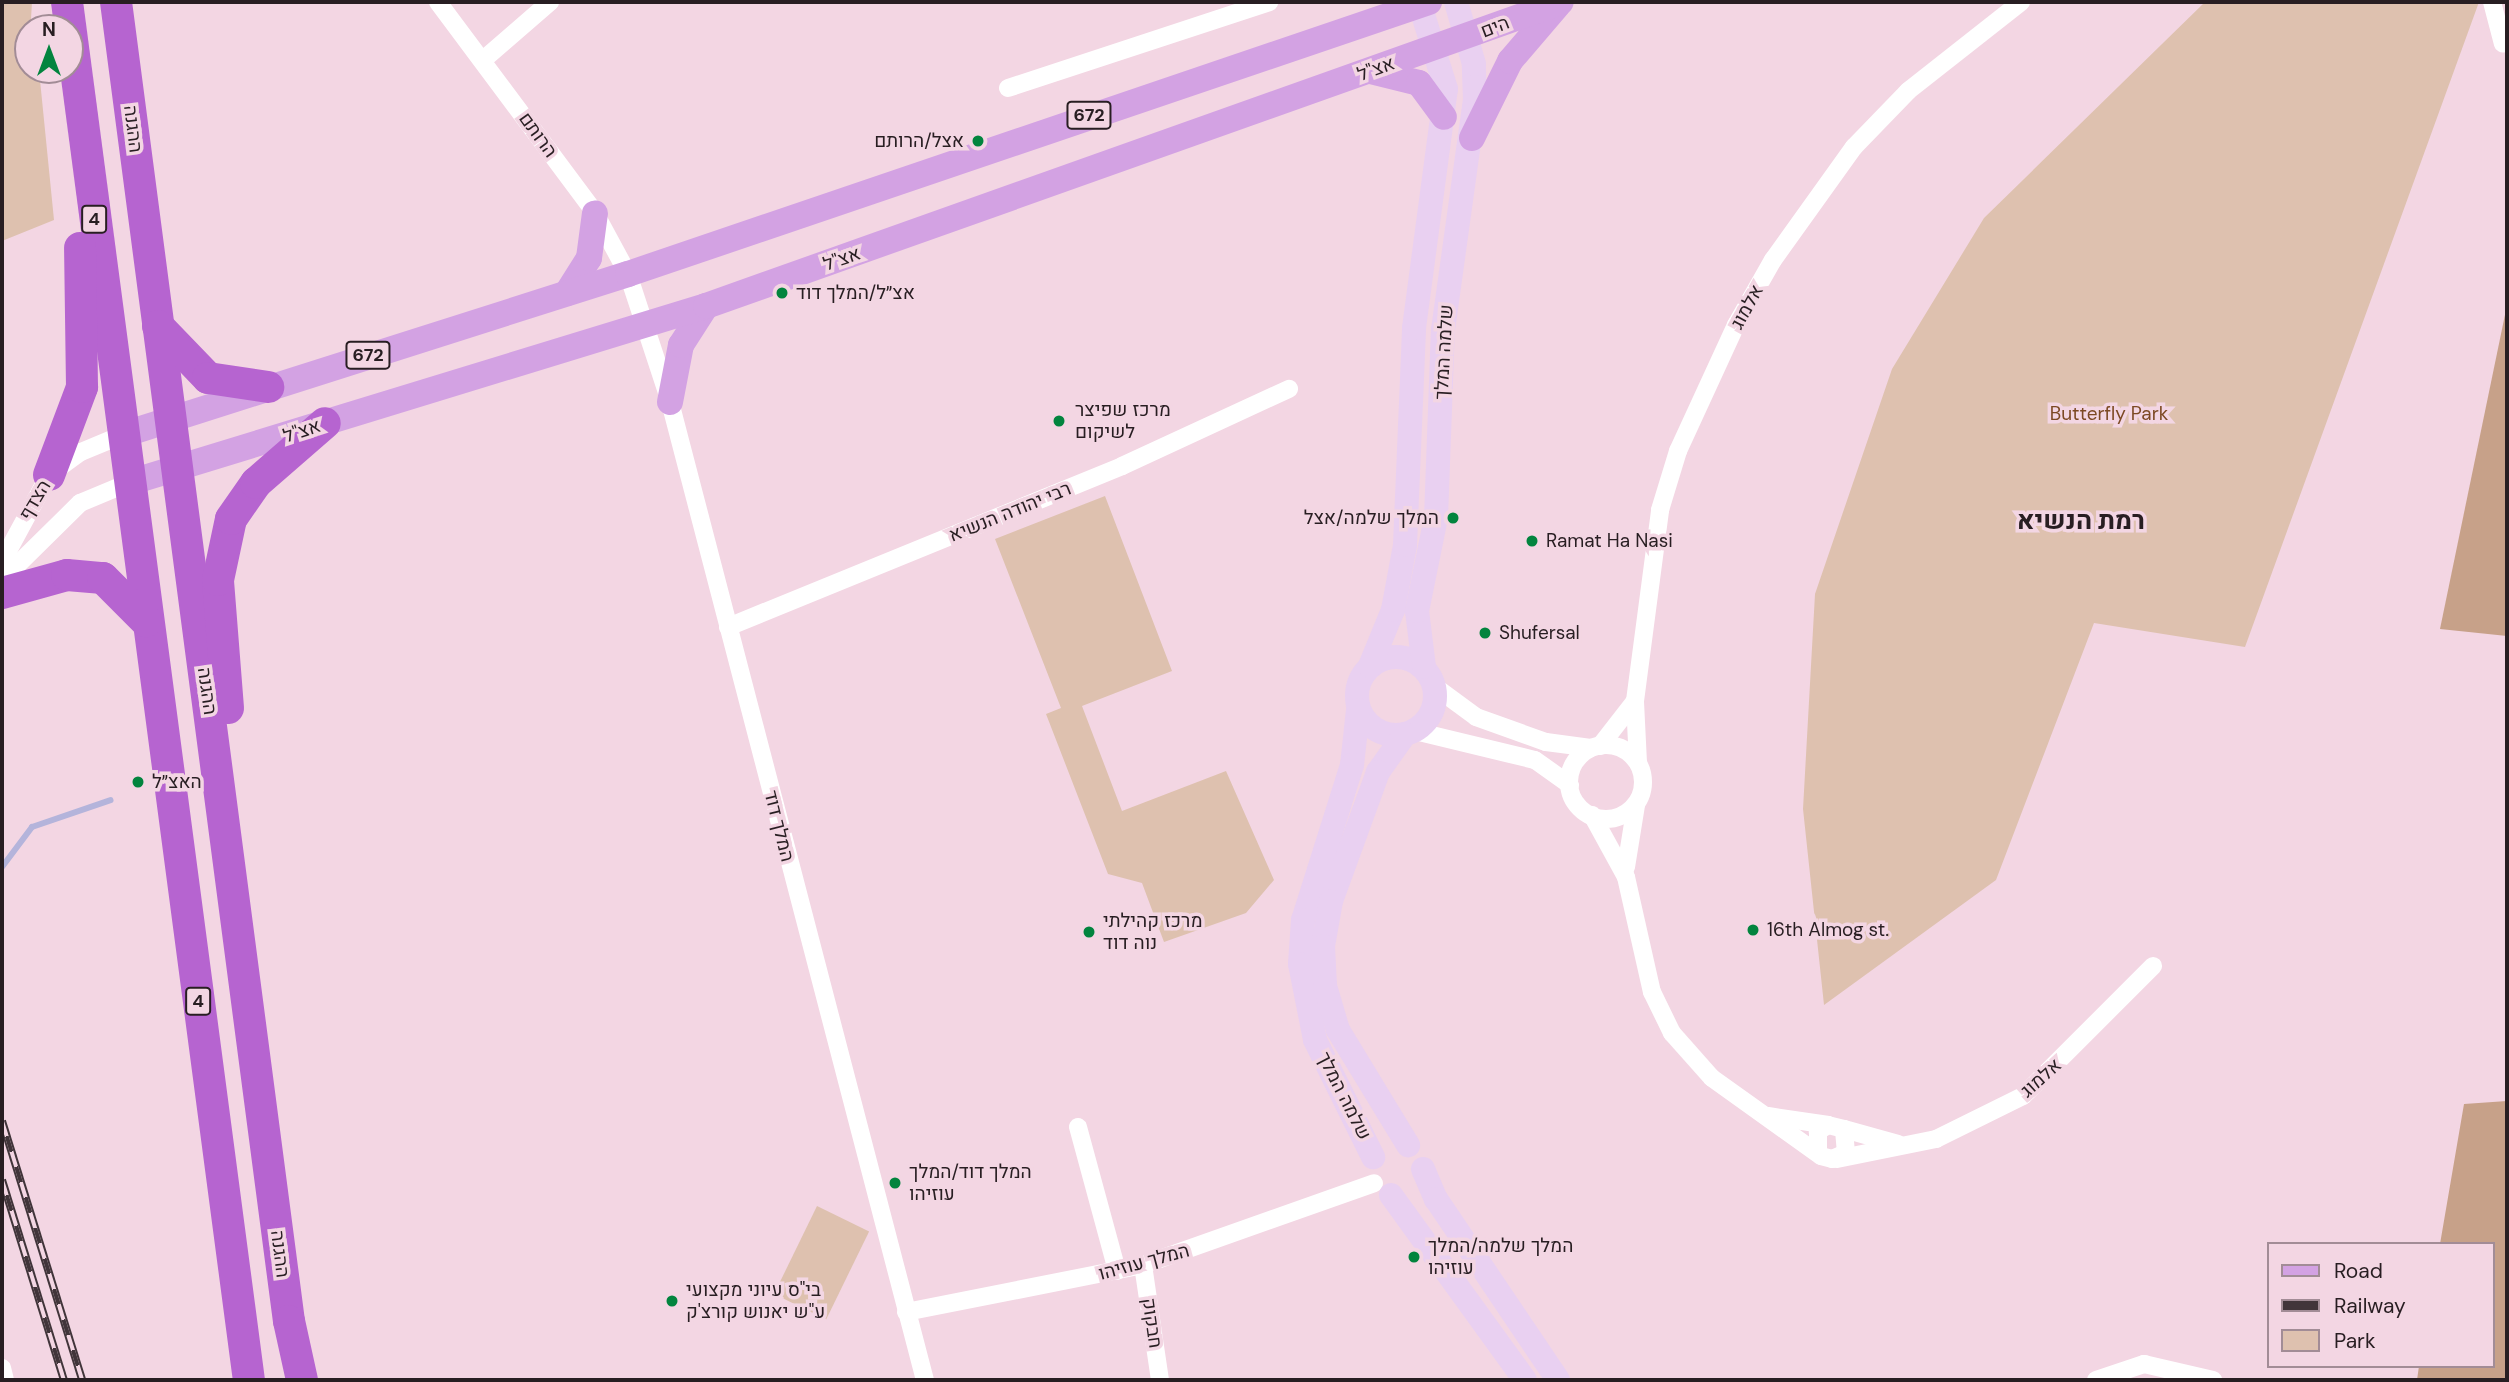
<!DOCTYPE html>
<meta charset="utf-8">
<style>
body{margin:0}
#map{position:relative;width:2509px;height:1382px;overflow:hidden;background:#f3d6e3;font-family:"DM Sans",Heebo,sans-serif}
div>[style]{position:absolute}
.green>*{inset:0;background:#dec1af;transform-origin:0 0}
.forest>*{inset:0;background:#c7a189}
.stream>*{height:6px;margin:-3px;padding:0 3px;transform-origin:3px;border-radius:3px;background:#b4b4db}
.street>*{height:18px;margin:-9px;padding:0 9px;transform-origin:9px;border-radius:9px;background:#fff}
.street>.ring{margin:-9px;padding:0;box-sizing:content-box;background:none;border:18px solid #fff;border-radius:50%}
.secondary>*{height:24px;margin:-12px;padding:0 12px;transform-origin:12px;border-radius:12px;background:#e9d0f1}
.secondary>.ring{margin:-12px;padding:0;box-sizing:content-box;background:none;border:24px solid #e9d0f1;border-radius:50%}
.primary>*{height:26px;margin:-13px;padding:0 13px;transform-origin:13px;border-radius:13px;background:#d3a2e3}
.highway>*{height:32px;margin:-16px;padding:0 16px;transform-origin:16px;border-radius:16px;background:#b664d0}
.rail>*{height:8px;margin-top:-4px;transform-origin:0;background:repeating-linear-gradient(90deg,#f3d6e3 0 16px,#41353a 0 32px);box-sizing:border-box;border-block:2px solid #41353a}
.dots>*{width:19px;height:19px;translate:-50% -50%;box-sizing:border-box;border:4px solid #f3d6e3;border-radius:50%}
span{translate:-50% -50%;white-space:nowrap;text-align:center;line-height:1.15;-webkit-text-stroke:7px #f3d6e3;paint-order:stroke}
.shield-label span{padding:2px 5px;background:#f3d6e3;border:2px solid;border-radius:5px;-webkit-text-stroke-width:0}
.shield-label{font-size:18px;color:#281e22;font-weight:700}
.street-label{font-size:19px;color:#281e22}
.poi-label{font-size:19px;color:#281e22}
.right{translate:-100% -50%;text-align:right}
.left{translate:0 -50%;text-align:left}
.park-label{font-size:19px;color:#7c4924}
.district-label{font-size:26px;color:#281e22;font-weight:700}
.frame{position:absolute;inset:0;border:4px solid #281e22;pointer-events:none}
.legend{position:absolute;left:2267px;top:1242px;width:228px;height:126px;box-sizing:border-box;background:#f3d6e3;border:2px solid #a28c96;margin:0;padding:9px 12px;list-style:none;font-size:21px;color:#281e22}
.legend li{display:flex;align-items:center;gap:14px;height:35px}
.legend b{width:35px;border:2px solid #a28c96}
.north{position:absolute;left:14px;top:14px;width:70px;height:70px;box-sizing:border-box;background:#f3d6e3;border:2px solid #a28c96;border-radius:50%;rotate:0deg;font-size:19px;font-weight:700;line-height:28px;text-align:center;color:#281e22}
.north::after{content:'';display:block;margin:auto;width:24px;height:32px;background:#02843e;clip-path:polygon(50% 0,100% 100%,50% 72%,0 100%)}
</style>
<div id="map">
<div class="green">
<div style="clip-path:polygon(2px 2px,32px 2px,28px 70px,39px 70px,54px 220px,2px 241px)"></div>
<div style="clip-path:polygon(2205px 2px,2479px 2px,2245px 647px,2094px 623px,1996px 880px,1824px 1005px,1803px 809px,1815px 594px,1892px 369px,1984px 218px)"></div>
<div style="clip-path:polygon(1105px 496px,1172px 671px,1082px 706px,1122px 811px,1226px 771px,1274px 880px,1246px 913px,1164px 942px,1142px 883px,1108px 874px,1046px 714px,1061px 708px,995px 539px)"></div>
<div style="left:817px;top:1206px;width:58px;height:98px;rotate:26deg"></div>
</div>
<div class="forest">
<div style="clip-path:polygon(2507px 305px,2507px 636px,2440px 629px)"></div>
<div style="clip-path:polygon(2507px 1101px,2507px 1380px,2417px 1380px,2419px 1366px,2493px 1366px,2493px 1244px,2440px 1244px,2464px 1104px)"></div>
</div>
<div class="stream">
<div style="left:2px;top:867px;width:50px;rotate:-53.1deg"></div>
<div style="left:32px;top:827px;width:83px;rotate:-18.9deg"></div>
</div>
<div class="street">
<div style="left:438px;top:2px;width:263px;rotate:53.3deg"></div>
<div style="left:595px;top:213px;width:69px;rotate:61.6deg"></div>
<div style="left:628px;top:274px;width:135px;rotate:71.8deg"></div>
<div style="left:670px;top:402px;width:1011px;rotate:75.39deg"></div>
<div style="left:2492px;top:2px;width:43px;rotate:75.3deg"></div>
<div style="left:483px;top:60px;width:89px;rotate:-40.9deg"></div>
<div style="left:1008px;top:88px;width:275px;rotate:-18.2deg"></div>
<div style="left:2px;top:562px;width:99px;rotate:-61.6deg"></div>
<div style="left:49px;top:475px;width:39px;rotate:-36deg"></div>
<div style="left:81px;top:452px;width:44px;rotate:-22.5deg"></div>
<div style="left:2px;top:580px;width:110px;rotate:-44.6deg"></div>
<div style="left:80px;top:503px;width:52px;rotate:-22.6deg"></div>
<div style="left:728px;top:627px;width:426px;rotate:-22.2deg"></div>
<div style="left:1122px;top:466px;width:184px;rotate:-24.8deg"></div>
<div style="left:1434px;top:686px;width:52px;rotate:36.4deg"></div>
<div style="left:1476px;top:717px;width:74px;rotate:19.7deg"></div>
<div style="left:1546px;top:742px;width:45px;rotate:7.6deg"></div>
<div style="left:1415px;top:731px;width:123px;rotate:13.6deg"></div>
<div style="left:1535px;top:760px;width:43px;rotate:35.5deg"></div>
<div class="ring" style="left:1569px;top:745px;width:56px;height:56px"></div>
<div style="left:1600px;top:746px;width:57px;rotate:-52.1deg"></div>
<div style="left:1638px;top:763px;width:62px;rotate:-92.8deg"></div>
<div style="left:1635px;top:701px;width:193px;rotate:-82.5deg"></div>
<div style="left:1660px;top:510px;width:62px;rotate:-73deg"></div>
<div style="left:1678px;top:451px;width:139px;rotate:-65.3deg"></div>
<div style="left:1736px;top:325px;width:75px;rotate:-60.4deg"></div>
<div style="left:1773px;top:260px;width:139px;rotate:-54.4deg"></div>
<div style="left:1854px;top:147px;width:78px;rotate:-46deg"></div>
<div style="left:1908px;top:91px;width:144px;rotate:-38.2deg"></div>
<div style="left:1592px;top:815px;width:71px;rotate:61.3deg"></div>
<div style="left:1626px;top:877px;width:118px;rotate:77.3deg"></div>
<div style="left:1652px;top:992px;width:46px;rotate:64deg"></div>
<div style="left:1672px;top:1033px;width:60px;rotate:48.4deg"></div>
<div style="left:1712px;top:1078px;width:134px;rotate:35.6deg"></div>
<div style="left:1821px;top:1156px;width:11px;rotate:15deg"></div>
<div style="left:1832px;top:1159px;width:15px;rotate:-23deg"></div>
<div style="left:1846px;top:1153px;width:24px;rotate:-95deg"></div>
<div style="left:1844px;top:1129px;width:16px;rotate:-166deg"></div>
<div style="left:1828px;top:1125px;width:12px;rotate:149deg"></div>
<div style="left:1818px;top:1131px;width:22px;rotate:90deg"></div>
<div style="left:1626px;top:867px;width:63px;rotate:-80.8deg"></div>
<div style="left:1768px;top:1116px;width:61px;rotate:8.5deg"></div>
<div style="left:1078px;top:1127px;width:149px;rotate:74.8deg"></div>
<div style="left:1844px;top:1129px;width:56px;rotate:15.5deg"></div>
<div style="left:1837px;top:1159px;width:101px;rotate:-11.4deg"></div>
<div style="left:1936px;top:1139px;width:97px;rotate:-26.3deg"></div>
<div style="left:2023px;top:1096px;width:184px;rotate:-45deg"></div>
<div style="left:1143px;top:1265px;width:116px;rotate:81.6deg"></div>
<div style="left:906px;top:1312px;width:242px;rotate:-11.2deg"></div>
<div style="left:1143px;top:1265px;width:245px;rotate:-19.5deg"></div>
<div style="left:2px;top:1368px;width:12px;rotate:76deg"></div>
<div style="left:2096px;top:1380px;width:51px;rotate:-18.4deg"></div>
<div style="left:2144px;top:1364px;width:71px;rotate:13.1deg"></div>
</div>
<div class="secondary">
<div class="ring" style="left:1357px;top:657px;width:54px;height:54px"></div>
<div style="left:1370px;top:666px;width:61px;rotate:-67.7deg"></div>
<div style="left:1393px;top:610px;width:66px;rotate:-79.5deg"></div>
<div style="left:1405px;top:545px;width:217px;rotate:-87.6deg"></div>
<div style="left:1414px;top:328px;width:241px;rotate:-82.4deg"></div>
<div style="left:1446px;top:89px;width:91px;rotate:-107.2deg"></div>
<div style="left:1424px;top:667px;width:56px;rotate:-97.1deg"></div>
<div style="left:1417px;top:611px;width:95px;rotate:-78.5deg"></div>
<div style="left:1436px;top:518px;width:188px;rotate:-87.9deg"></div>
<div style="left:1443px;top:330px;width:232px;rotate:-82.1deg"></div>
<div style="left:1475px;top:100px;width:36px;rotate:-92deg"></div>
<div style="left:1474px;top:64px;width:65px;rotate:-106.2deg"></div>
<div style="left:1358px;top:710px;width:55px;rotate:96.2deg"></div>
<div style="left:1352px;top:765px;width:163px;rotate:107.5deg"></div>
<div style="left:1303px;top:920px;width:44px;rotate:93.9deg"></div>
<div style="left:1300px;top:964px;width:77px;rotate:78.8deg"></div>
<div style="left:1315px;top:1040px;width:131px;rotate:63.6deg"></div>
<div style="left:1405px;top:734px;width:47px;rotate:125.4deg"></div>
<div style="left:1378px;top:772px;width:137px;rotate:110deg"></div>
<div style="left:1331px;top:901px;width:46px;rotate:100.1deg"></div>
<div style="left:1323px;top:946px;width:40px;rotate:87.1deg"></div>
<div style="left:1325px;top:986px;width:46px;rotate:73.5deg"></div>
<div style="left:1338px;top:1030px;width:135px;rotate:58.7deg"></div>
<div style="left:1423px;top:1169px;width:33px;rotate:67deg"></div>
<div style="left:1436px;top:1199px;width:218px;rotate:56deg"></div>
<div style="left:1391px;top:1195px;width:228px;rotate:54.1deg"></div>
</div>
<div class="primary">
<div style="left:1370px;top:71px;width:50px;rotate:13.8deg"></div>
<div style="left:1419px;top:83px;width:42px;rotate:53.7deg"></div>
<div style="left:1472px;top:138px;width:86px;rotate:-63.7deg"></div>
<div style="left:1510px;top:61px;width:74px;rotate:-49.4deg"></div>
<div style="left:567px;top:293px;width:41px;rotate:-57.8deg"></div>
<div style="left:589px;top:258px;width:45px;rotate:-82.4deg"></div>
<div style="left:670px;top:402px;width:58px;rotate:-79.1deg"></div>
<div style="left:681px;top:345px;width:46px;rotate:-57.3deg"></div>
<div style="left:122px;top:435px;width:531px;rotate:-17.65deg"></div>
<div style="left:628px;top:274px;width:846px;rotate:-18.76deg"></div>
<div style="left:128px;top:483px;width:604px;rotate:-17.03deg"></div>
<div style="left:706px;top:306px;width:907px;rotate:-19.57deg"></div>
</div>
<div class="highway">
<div style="left:67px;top:2px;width:1390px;rotate:82.48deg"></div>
<div style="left:116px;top:2px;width:1330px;rotate:82.53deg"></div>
<div style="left:289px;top:1321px;width:60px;rotate:77.6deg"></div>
<div style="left:158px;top:326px;width:72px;rotate:46.1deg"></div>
<div style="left:208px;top:378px;width:61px;rotate:8.5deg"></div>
<div style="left:49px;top:475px;width:94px;rotate:-69.4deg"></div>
<div style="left:82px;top:387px;width:139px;rotate:-90.8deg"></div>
<div style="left:2px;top:593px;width:67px;rotate:-15.5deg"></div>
<div style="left:67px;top:575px;width:36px;rotate:5deg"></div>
<div style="left:103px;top:578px;width:61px;rotate:45deg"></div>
<div style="left:228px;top:708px;width:128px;rotate:-94.5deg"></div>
<div style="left:218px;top:580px;width:62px;rotate:-78deg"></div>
<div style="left:231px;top:519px;width:44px;rotate:-55.2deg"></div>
<div style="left:256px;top:483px;width:91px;rotate:-41deg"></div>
</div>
<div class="rail">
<div style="left:2px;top:1121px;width:271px;rotate:72.8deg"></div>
<div style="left:2px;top:1180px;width:209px;rotate:72.8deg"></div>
</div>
<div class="dots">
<div style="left:978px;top:141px;background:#02843e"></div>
<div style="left:782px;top:293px;background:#02843e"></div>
<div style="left:1059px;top:421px;background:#02843e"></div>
<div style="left:1453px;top:518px;background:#02843e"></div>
<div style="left:1532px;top:541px;background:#02843e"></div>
<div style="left:1485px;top:633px;background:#02843e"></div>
<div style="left:138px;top:782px;background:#02843e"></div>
<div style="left:1753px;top:930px;background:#02843e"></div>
<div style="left:1089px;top:932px;background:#02843e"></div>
<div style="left:895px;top:1183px;background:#02843e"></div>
<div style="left:1414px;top:1257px;background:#02843e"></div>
<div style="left:672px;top:1301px;background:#02843e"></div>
</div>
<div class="shield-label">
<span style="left:1089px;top:115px">672</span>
<span style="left:94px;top:219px">4</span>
<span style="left:368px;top:355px">672</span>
<span style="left:198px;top:1001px">4</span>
</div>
<div class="street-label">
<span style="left:1495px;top:27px;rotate:-21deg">הים</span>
<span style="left:1376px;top:69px;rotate:-20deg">אצ"ל</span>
<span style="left:133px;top:129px;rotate:83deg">ההגנה</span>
<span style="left:538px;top:135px;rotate:54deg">הרותם</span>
<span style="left:842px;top:259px;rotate:-19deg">אצ"ל</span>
<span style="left:1747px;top:307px;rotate:-61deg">אלמוג</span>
<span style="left:1444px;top:352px;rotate:-87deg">שלמה המלך</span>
<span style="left:302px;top:431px;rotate:-18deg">אצ"ל</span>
<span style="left:35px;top:500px;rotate:-59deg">הצדף</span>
<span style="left:1010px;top:512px;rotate:-22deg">רבי יהודה הנשיא</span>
<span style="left:207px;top:691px;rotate:82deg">ההגנה</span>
<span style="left:779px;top:826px;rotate:76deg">המלך דוד</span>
<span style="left:2041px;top:1078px;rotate:-42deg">אלמוג</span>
<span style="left:1344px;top:1096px;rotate:63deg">שלמה המלך</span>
<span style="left:280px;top:1254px;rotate:83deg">ההגנה</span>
<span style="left:1144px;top:1262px;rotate:-15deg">המלך עוזיהו</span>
<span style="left:1152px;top:1323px;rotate:82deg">חבקוק</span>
</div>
<div class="poi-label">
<span class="right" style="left:964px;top:141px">אצל/הרותם</span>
<span class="left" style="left:796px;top:293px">אצ״ל/המלך דוד</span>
<span class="left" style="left:1075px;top:421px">מרכז שפיצר<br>לשיקום</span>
<span class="right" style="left:1439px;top:518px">המלך שלמה/אצל</span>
<span class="left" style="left:1546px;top:541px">Ramat Ha Nasi</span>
<span class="left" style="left:1499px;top:633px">Shufersal</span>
<span class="left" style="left:152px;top:782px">האצ״ל</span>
<span class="left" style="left:1103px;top:932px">מרכז קהילתי<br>נוה דוד</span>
<span class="left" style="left:1767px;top:930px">16th Almog st.</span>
<span class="left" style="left:909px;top:1183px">המלך דוד/המלך<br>עוזיהו</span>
<span class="left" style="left:1428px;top:1257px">המלך שלמה/המלך<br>עוזיהו</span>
<span class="left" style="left:686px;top:1301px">בי"ס עיוני מקצועי<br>ע"ש יאנוש קורצ'ק</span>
</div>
<div class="park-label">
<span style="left:2109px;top:414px">Butterfly Park</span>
</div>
<div class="district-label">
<span style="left:2081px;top:521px">רמת הנשיא</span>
</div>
<div class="frame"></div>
<ul class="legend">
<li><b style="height:9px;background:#d3a2e3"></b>Road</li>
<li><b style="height:9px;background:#41353a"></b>Railway</li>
<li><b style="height:19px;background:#dec1af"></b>Park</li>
</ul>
<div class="north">N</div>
</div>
